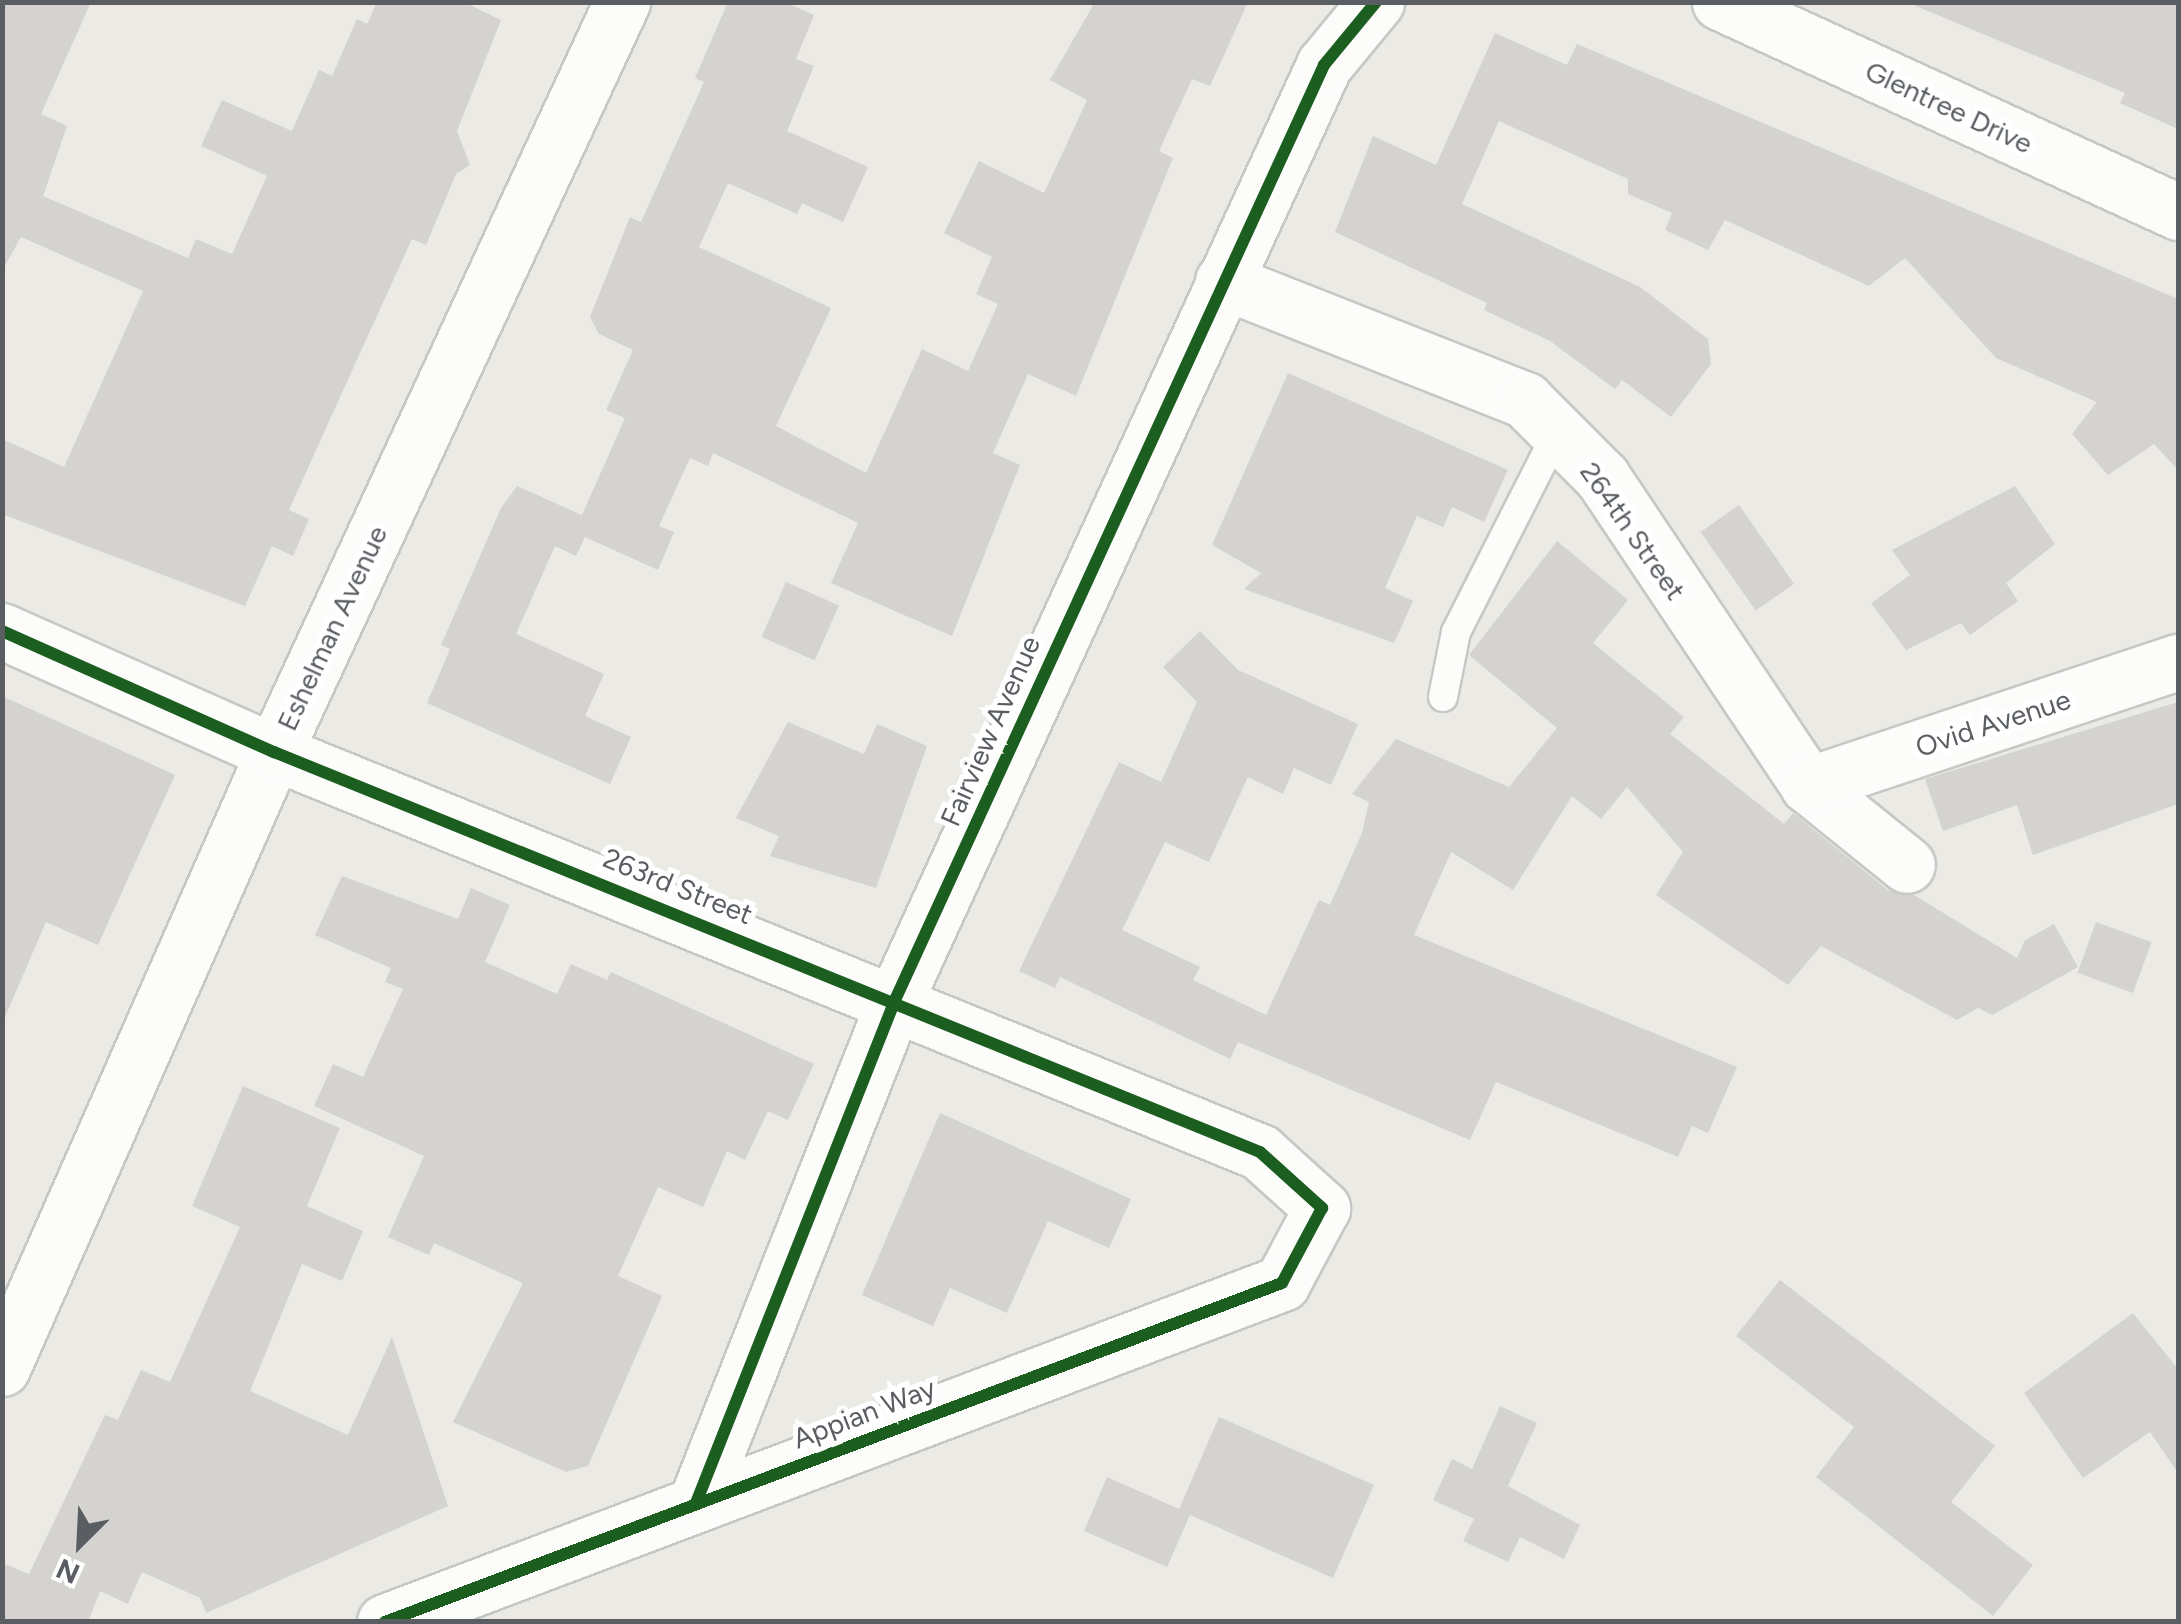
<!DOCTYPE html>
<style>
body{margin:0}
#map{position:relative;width:2181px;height:1624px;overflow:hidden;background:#ebeae4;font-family:Figtree,sans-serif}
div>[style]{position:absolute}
.building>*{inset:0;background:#d4d3cf;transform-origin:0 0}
.roads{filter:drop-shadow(2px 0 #c7c8c6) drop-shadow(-2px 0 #c7c8c6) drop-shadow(0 2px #c7c8c6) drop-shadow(0 -2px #c7c8c6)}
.lane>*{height:28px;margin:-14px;padding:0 14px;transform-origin:14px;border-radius:14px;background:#fcfcfb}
.street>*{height:55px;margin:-27.5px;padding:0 27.5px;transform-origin:27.5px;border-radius:27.5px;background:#fcfcfb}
.cycleway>*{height:12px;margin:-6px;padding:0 6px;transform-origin:6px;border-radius:6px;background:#1b5e20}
span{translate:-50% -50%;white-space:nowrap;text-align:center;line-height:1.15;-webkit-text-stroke:10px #fff;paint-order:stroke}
.street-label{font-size:28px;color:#5a5e63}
.frame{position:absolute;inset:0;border:5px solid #5a5e63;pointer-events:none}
.north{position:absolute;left:30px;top:1494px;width:100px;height:100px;-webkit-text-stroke:8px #fff;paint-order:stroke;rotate:204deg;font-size:28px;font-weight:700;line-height:40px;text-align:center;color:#5a5e63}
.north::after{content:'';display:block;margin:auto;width:35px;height:45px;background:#5a5e63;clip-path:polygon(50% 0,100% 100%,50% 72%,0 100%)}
</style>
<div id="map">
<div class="building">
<div style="clip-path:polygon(2px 2px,91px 2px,41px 114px,67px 126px,43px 196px,188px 258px,196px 239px,232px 254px,267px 176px,201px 146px,222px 100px,292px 131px,319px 70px,332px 76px,357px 19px,367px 24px,377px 2px,464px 2px,501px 20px,457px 131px,470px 165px,456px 174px,426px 245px,412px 239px,355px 364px,289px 510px,309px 519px,293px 556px,272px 546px,245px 606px,2px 514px,2px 439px,64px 467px,143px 291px,21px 237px,2px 271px)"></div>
<div style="clip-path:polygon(728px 2px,785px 2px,814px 15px,796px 59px,814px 66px,787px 131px,868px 167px,843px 222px,802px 203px,797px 214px,728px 183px,699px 247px,831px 308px,776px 426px,866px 473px,922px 349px,968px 371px,998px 304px,976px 294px,992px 257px,944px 233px,979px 161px,1044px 193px,1087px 100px,1050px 80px,1095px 2px,1248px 2px,1210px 86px,1192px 79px,1159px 151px,1173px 158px,1076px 396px,1028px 374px,993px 453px,1020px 465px,952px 636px,831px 583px,858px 523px,713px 453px,708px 466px,690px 458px,659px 526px,674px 532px,658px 570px,585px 537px,576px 556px,555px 546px,516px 634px,604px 674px,585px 716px,631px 737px,610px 784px,427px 703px,450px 649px,441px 645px,501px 508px,517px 486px,582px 515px,625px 418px,606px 410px,633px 350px,599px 334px,590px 317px,630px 217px,641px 222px,704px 82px,695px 78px)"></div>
<div style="clip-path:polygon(1906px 2px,2178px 2px,2178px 129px,2120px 103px,2125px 93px)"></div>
<div style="clip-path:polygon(1495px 33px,1567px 65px,1577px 44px,2178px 299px,2178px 470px,2154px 444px,2108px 475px,2072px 434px,2097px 402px,1996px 358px,1905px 258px,1869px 286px,1725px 220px,1708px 250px,1665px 230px,1672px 213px,1628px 194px,1628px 179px,1499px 121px,1462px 204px,1640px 287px,1708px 339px,1711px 364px,1671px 417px,1622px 380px,1615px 389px,1550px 341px,1484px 310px,1487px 303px,1335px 232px,1373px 136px,1436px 165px)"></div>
<div style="clip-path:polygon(1288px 373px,1508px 470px,1484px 522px,1452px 507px,1443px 527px,1417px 516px,1385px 588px,1413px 601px,1394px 643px,1244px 589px,1261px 573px,1212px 545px)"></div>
<div style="clip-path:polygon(2015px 486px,2055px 544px,2006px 583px,2018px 601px,1970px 635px,1961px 623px,1906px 650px,1871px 603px,1910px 575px,1892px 550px)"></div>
<div style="left:1739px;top:505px;width:96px;height:47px;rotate:55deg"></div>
<div style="clip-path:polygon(1557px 541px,1628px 600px,1593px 643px,1684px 717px,1670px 734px,1784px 824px,1793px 813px,1888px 890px,1914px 895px,2017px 958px,2025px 940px,2054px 924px,2078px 967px,1992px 1015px,1978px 1008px,1957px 1020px,1821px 946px,1788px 985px,1656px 895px,1683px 852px,1627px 787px,1601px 819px,1572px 796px,1513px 890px,1451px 852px,1414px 935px,1737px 1067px,1708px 1133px,1692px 1126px,1678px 1157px,1496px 1082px,1470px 1140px,1238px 1042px,1230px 1059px,1060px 977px,1055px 988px,1019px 971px,1119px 762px,1161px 782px,1197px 702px,1163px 667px,1200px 631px,1238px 670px,1358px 724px,1331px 785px,1294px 768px,1283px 794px,1248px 777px,1209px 862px,1165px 842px,1122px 930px,1200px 967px,1193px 980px,1266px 1015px,1319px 900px,1330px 905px,1362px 833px,1369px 802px,1352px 794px,1396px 739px,1509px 787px,1557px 728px,1469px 655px)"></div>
<div style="left:786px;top:582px;width:58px;height:60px;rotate:24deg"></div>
<div style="clip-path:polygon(2px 696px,175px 775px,98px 945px,46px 922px,2px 1024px)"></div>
<div style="clip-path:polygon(2178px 702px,2178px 804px,2033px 855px,2017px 805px,1943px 831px,1925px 779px)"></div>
<div style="clip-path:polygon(788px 722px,864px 754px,877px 724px,927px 746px,876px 888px,770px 856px,779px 836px,736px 818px)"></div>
<div style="clip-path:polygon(342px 876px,458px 919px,471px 888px,510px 905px,485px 962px,557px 994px,571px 964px,607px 980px,611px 972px,814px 1064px,788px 1120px,768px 1111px,745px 1160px,727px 1151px,703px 1207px,658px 1187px,618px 1276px,662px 1296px,588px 1466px,566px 1472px,453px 1422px,523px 1283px,434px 1243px,429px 1255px,388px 1237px,424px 1156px,314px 1106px,333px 1064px,363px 1077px,403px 989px,385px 982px,391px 968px,315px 935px)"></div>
<div style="left:2096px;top:922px;width:59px;height:54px;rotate:20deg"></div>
<div style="clip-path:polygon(243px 1086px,340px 1128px,307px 1206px,363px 1231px,342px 1281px,302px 1264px,250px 1391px,348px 1435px,392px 1337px,448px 1506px,206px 1613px,200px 1598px,142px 1572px,128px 1604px,100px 1591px,88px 1622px,2px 1622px,2px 1563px,29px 1574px,105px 1415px,118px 1420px,141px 1370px,170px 1382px,240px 1227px,192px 1206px)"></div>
<div style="clip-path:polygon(940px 1113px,1131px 1199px,1109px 1248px,1048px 1221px,1007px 1313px,950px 1288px,933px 1326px,862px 1295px)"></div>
<div style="clip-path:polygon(1780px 1280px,1995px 1446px,1951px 1502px,2033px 1565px,1993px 1616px,1816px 1477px,1854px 1427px,1736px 1336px)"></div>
<div style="clip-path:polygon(2133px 1313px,2178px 1369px,2178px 1473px,2150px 1432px,2083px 1478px,2024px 1393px)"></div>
<div style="clip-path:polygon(1500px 1406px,1537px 1423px,1508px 1486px,1580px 1525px,1564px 1559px,1520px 1537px,1508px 1562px,1463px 1541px,1474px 1519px,1433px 1500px,1452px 1459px,1472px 1469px)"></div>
<div style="clip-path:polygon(1219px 1417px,1374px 1485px,1333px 1578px,1190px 1515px,1167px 1567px,1084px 1531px,1107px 1477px,1179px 1509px)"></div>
</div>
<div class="roads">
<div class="lane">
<div style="left:1443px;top:697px;width:66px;rotate:-78.7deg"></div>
<div style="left:1456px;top:632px;width:223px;rotate:-63.1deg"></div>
</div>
<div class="street">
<div style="left:1720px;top:2px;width:504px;rotate:24.63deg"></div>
<div style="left:1223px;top:281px;width:325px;rotate:21.5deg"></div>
<div style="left:1525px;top:400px;width:109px;rotate:45deg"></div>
<div style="left:1602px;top:477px;width:371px;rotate:56.2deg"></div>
<div style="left:1808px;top:785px;width:127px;rotate:38.9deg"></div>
<div style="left:2px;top:631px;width:298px;rotate:24deg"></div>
<div style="left:274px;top:752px;width:1064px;rotate:22.08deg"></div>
<div style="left:1260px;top:1152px;width:84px;rotate:42.1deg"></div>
<div style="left:1322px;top:1208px;width:85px;rotate:118.1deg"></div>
<div style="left:1282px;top:1283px;width:959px;rotate:159.3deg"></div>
<div style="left:1808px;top:785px;width:390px;rotate:-18.4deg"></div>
<div style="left:2px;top:1368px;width:673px;rotate:-66.18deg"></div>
<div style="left:274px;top:752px;width:827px;rotate:-65.11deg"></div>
<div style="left:696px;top:1503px;width:541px;rotate:-68.41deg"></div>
<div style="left:895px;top:1000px;width:1029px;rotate:-65.35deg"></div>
<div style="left:1324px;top:65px;width:82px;rotate:-50.5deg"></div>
</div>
</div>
<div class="cycleway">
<div style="left:2px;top:631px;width:298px;rotate:24deg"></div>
<div style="left:274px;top:752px;width:1064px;rotate:22.08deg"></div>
<div style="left:1260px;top:1152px;width:84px;rotate:42.1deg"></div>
<div style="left:1322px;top:1208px;width:85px;rotate:118.1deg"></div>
<div style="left:1282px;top:1283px;width:959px;rotate:159.3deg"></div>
<div style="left:696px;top:1503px;width:541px;rotate:-68.41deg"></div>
<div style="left:895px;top:1000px;width:1029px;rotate:-65.35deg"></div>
<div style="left:1324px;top:65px;width:82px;rotate:-50.5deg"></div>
</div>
<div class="street-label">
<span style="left:1949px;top:107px;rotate:25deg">Glentree Drive</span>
<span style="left:1633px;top:531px;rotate:55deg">264th Street</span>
<span style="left:332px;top:628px;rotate:-65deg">Eshelman Avenue</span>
<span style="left:1993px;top:723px;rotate:-18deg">Ovid Avenue</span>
<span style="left:990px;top:731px;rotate:-66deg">Fairview Avenue</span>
<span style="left:678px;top:886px;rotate:22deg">263rd Street</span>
<span style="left:864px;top:1413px;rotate:-21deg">Appian Way</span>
</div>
<div class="frame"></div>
<div class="north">N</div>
</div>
